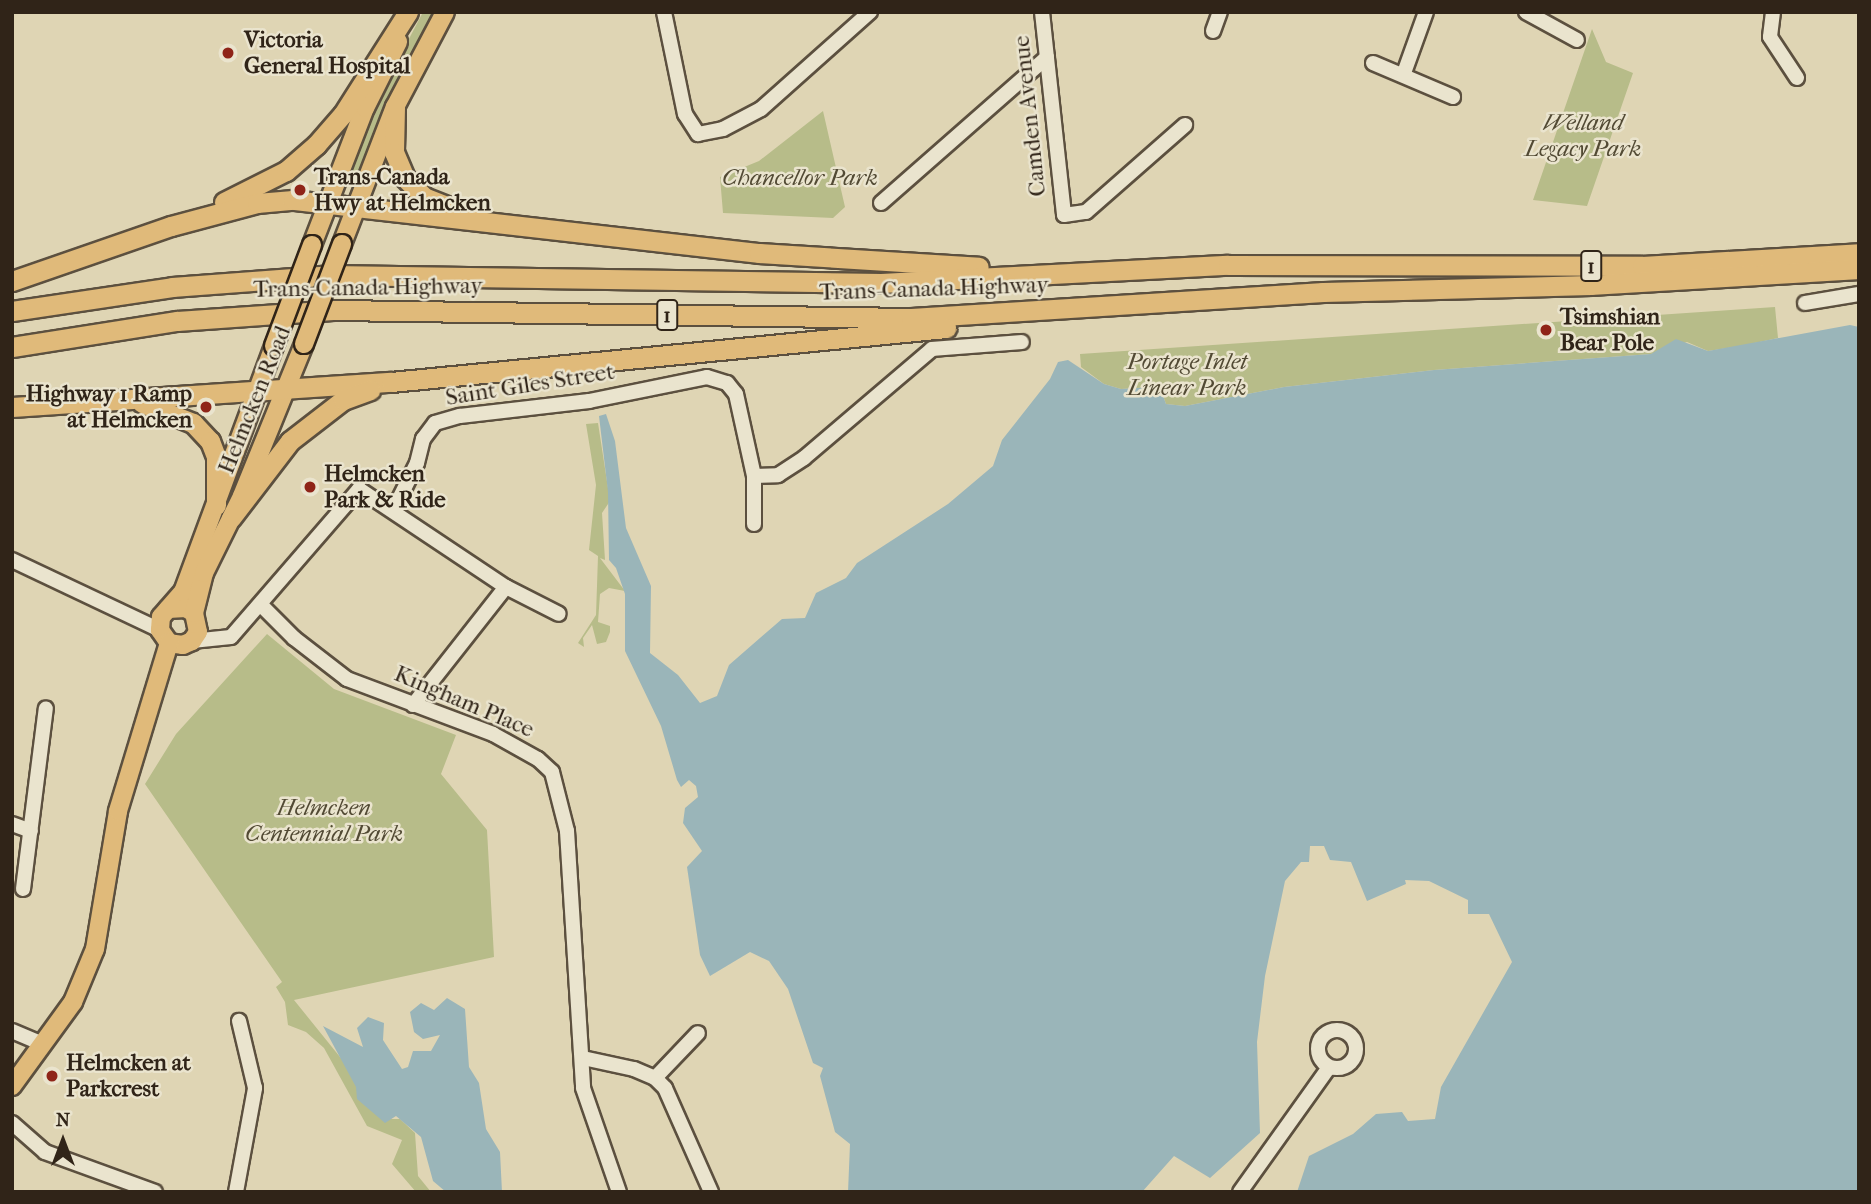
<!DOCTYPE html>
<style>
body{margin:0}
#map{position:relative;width:1871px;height:1204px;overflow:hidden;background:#dfd5b4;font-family:"IM FELL French Canon",serif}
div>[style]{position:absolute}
.green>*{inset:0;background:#b7bc89}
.water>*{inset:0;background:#9ab5b9}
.roads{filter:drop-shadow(2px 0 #5c503f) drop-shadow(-2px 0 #5c503f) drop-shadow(0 2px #5c503f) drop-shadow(0 -2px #5c503f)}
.minor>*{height:14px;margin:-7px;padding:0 7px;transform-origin:7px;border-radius:7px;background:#eae4ce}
.minor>.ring{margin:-7px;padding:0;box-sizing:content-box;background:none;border:14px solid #eae4ce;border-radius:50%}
.major>*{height:18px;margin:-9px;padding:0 9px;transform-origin:9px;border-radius:9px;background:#e0ba7a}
.highway>*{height:19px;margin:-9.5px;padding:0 9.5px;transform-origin:9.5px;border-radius:9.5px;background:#e0ba7a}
.bridges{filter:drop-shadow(2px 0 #302418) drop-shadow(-2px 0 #302418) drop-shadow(0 2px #302418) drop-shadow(0 -2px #302418)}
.major-bridge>*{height:18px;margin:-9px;padding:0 9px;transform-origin:9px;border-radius:9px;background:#e0ba7a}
.dots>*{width:19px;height:19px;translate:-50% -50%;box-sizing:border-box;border:4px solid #eae4ce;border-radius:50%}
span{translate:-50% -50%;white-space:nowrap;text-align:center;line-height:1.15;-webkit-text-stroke:5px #eae4ce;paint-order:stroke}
.shield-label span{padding:2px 5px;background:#eae4ce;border:2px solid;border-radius:5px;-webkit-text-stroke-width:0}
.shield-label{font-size:21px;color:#302418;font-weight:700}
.poi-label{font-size:23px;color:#302418;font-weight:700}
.left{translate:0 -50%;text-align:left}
.right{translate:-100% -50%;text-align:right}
.street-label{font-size:23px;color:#302418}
.park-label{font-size:23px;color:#524a34;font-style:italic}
.frame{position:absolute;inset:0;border:14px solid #302418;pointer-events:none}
.north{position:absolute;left:28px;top:1106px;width:70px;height:70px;-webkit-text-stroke:5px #eae4ce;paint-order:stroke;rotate:0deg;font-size:19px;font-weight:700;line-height:28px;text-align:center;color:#302418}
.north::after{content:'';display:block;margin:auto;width:24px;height:32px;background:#302418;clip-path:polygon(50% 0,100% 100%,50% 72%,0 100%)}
</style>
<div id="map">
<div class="green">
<div style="clip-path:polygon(423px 12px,434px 12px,358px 179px,347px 174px,378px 98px)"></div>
<div style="clip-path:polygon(1592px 29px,1606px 62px,1633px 73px,1587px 206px,1533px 200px)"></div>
<div style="clip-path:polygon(823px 111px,845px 207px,833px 218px,723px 213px,720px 177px,759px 161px)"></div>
<div style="clip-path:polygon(1775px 307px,1778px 338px,1741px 346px,1708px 351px,1687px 342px,1651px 354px,1434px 370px,1284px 387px,1185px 406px,1166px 404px,1161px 390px,1153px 387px,1121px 389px,1104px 384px,1081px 367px,1080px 354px)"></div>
<div style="clip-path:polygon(598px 423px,610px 501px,602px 513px,605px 560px,600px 558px,625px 591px,609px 588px,600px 594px,598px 622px,610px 626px,610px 632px,606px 642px,597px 644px,592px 625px,583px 638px,584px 647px,578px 643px,596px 615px,598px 556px,589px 550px,596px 485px,586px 424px)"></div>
<div style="clip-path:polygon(267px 634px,334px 689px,456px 735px,441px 774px,487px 830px,494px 957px,294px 1000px,390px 1119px,400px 1119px,415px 1133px,418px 1176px,431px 1192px,416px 1192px,392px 1164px,402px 1140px,367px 1126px,324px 1048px,306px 1032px,288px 1025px,285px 1002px,276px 987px,282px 982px,145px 784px,176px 734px)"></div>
</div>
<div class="water">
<div style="clip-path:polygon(1850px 325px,1859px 327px,1859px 1192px,1297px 1192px,1309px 1156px,1353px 1134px,1376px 1114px,1402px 1112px,1408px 1121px,1435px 1119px,1441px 1087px,1512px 962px,1489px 914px,1468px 914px,1468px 900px,1429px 881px,1405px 880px,1406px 884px,1367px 901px,1351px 862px,1330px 860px,1324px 846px,1310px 846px,1309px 862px,1301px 862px,1285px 881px,1265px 976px,1257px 1042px,1260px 1133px,1210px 1178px,1174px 1156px,1142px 1192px,848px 1192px,850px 1144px,835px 1132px,820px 1076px,823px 1068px,813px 1063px,788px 989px,769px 961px,750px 952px,710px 976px,700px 955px,687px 867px,702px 851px,683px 823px,685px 808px,698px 797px,696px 786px,689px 780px,681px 787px,677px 780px,661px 726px,625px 651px,625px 594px,616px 568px,609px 560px,608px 492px,599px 416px,606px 414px,615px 441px,626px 528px,651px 586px,650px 653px,678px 675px,700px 703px,717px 696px,729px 665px,782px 619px,805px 618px,816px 593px,846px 578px,857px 563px,948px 504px,993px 466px,1002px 440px,1050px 379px,1058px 362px,1068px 360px,1104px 384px,1121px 389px,1153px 387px,1161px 390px,1166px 404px,1185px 406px,1284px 387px,1434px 370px,1651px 354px,1676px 339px,1708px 351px)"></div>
<div style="clip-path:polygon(447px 998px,465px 1009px,469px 1067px,479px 1083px,486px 1129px,500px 1152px,502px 1192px,446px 1192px,433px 1181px,421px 1137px,396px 1116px,385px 1123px,357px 1099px,356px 1087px,323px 1026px,363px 1047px,357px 1028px,368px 1017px,384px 1023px,383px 1040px,402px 1069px,408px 1067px,413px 1051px,431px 1051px,440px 1035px,423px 1039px,414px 1032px,410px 1012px,421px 1003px,434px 1010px)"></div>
</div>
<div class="roads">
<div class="minor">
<div style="left:664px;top:12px;width:104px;rotate:78.4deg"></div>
<div style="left:685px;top:114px;width:24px;rotate:57deg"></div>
<div style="left:698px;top:134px;width:25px;rotate:-11deg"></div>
<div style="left:723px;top:129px;width:43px;rotate:-27.8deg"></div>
<div style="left:761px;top:109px;width:146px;rotate:-41.7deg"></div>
<div style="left:1042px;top:12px;width:204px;rotate:83.8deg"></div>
<div style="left:1064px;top:215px;width:22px;rotate:-8deg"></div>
<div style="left:1086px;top:212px;width:132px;rotate:-41.3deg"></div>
<div style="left:1526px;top:12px;width:58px;rotate:28.8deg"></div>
<div style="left:1773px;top:12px;width:25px;rotate:97deg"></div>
<div style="left:1770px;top:37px;width:49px;rotate:56.6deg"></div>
<div style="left:1213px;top:31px;width:20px;rotate:-70deg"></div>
<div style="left:1373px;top:63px;width:87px;rotate:23deg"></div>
<div style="left:1404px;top:73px;width:65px;rotate:-70.2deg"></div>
<div style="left:881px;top:203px;width:221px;rotate:-41.3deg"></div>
<div style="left:1805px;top:303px;width:55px;rotate:-9.5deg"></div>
<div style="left:754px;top:476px;width:24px;rotate:-2deg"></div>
<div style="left:778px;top:475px;width:31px;rotate:-33deg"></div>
<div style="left:804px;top:458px;width:168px;rotate:-40.4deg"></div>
<div style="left:932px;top:349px;width:90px;rotate:-4.4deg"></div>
<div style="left:394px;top:509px;width:51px;rotate:-63.4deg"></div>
<div style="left:417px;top:463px;width:25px;rotate:-76deg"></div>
<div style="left:423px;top:439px;width:20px;rotate:-53deg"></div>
<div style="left:435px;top:423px;width:26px;rotate:-16deg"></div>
<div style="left:460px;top:416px;width:130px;rotate:-6.6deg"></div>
<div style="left:589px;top:401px;width:120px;rotate:-11.5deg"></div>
<div style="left:707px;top:377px;width:21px;rotate:17deg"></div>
<div style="left:727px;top:383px;width:14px;rotate:51deg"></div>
<div style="left:736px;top:394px;width:84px;rotate:77.6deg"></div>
<div style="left:754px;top:476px;width:48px;rotate:90deg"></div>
<div style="left:12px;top:560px;width:164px;rotate:25.3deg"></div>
<div style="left:261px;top:605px;width:47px;rotate:45deg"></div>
<div style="left:294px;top:638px;width:67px;rotate:37.7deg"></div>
<div style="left:347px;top:679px;width:156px;rotate:20.6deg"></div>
<div style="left:493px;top:734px;width:51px;rotate:29.1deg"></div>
<div style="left:538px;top:759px;width:19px;rotate:43deg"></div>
<div style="left:552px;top:772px;width:61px;rotate:75.7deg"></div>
<div style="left:567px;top:831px;width:257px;rotate:86.4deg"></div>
<div style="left:583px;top:1088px;width:110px;rotate:70.9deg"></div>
<div style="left:192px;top:641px;width:39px;rotate:-6deg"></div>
<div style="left:231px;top:637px;width:196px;rotate:-49.1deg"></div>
<div style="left:359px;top:489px;width:177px;rotate:33.7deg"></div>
<div style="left:506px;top:587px;width:59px;rotate:27deg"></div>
<div style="left:413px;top:705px;width:150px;rotate:-51.8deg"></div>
<div style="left:12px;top:824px;width:20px;rotate:20deg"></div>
<div style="left:23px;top:889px;width:182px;rotate:-82.8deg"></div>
<div class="ring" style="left:1318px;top:1030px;width:24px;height:24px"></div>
<div style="left:12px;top:1031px;width:34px;rotate:23deg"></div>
<div style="left:583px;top:1058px;width:52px;rotate:12.2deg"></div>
<div style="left:634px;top:1069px;width:23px;rotate:23deg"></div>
<div style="left:655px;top:1078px;width:14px;rotate:45deg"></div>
<div style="left:665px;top:1088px;width:114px;rotate:66.1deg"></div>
<div style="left:655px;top:1078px;width:62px;rotate:-46.3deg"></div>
<div style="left:12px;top:1123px;width:44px;rotate:41.3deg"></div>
<div style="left:45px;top:1152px;width:117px;rotate:20deg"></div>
<div style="left:236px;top:1192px;width:106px;rotate:-79.6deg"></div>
<div style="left:255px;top:1088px;width:69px;rotate:-103.4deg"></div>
<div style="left:1240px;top:1192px;width:153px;rotate:-54.5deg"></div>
</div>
<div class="major">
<div style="left:342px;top:244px;width:147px;rotate:-68.9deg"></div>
<div style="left:395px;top:107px;width:107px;rotate:-62.2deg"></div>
<div style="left:312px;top:245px;width:147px;rotate:-68.9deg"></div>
<div style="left:365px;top:108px;width:74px;rotate:-63.4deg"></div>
<div style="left:168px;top:609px;width:18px;rotate:-3deg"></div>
<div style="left:186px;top:608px;width:9px;rotate:32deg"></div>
<div style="left:194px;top:613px;width:19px;rotate:78deg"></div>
<div style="left:198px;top:632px;width:11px;rotate:124deg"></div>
<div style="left:192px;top:641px;width:10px;rotate:156deg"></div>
<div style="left:183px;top:645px;width:14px;rotate:-172deg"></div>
<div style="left:169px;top:643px;width:16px;rotate:-125deg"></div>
<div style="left:160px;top:630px;width:13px;rotate:-86deg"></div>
<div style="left:161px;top:617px;width:33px;rotate:-49deg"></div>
<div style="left:183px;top:592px;width:262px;rotate:-69.7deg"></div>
<div style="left:194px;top:613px;width:41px;rotate:-76deg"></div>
<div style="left:204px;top:573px;width:86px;rotate:-63.7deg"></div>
<div style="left:242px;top:496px;width:164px;rotate:-67.8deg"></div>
<div style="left:12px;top:1086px;width:104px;rotate:-54deg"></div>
<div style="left:73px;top:1002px;width:57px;rotate:-67.5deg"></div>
<div style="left:95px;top:949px;width:140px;rotate:-80.5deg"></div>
<div style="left:118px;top:811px;width:176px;rotate:-73.1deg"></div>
</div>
<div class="highway">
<div style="left:395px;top:107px;width:45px;rotate:91.3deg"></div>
<div style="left:394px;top:152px;width:28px;rotate:67deg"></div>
<div style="left:405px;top:178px;width:27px;rotate:45deg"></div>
<div style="left:424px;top:197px;width:41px;rotate:21.5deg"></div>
<div style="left:224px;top:202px;width:69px;rotate:-26.6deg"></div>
<div style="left:286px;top:171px;width:40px;rotate:-41deg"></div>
<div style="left:316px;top:145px;width:41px;rotate:-48.9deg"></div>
<div style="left:343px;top:114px;width:121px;rotate:-57.5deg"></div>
<div style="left:12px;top:281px;width:168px;rotate:-19.1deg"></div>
<div style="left:171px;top:226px;width:89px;rotate:-15deg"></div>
<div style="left:257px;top:203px;width:36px;rotate:-5deg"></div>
<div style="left:293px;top:200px;width:469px;rotate:6.5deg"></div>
<div style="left:759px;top:253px;width:220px;rotate:3.6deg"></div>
<div style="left:12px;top:311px;width:162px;rotate:-8.5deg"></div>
<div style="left:172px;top:287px;width:158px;rotate:-4.3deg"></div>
<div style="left:330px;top:275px;width:551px;rotate:0.83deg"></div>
<div style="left:881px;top:283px;width:347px;rotate:-3deg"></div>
<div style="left:1228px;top:265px;width:414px;rotate:0.1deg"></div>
<div style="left:1642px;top:266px;width:217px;rotate:-3.4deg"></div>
<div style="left:12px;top:347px;width:167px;rotate:-9deg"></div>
<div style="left:177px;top:321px;width:156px;rotate:-4deg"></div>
<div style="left:333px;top:310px;width:578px;rotate:0.79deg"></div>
<div style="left:911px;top:318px;width:413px;rotate:-3.6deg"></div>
<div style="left:1323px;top:292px;width:268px;rotate:-1.5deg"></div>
<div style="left:1591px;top:285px;width:268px;rotate:-3.4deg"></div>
<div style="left:142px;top:403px;width:55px;rotate:21.4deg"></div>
<div style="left:193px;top:423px;width:25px;rotate:47deg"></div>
<div style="left:210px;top:441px;width:17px;rotate:69deg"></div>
<div style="left:216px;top:457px;width:48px;rotate:90deg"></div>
<div style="left:12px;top:407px;width:380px;rotate:-3.8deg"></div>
<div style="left:391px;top:382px;width:558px;rotate:-5.56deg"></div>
<div style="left:231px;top:518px;width:97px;rotate:-52.5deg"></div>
<div style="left:290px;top:441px;width:67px;rotate:-37.7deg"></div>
<div style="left:343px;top:400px;width:29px;rotate:-20deg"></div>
</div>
</div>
<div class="bridges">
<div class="major-bridge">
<div style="left:304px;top:344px;width:107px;rotate:-69.2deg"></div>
<div style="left:274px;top:346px;width:108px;rotate:-69.4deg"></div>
</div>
</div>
<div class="dots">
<div style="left:228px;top:53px;background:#8f2418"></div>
<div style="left:300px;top:190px;background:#8f2418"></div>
<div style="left:1546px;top:330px;background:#8f2418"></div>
<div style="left:206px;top:407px;background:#8f2418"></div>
<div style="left:310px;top:487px;background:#8f2418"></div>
<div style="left:52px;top:1076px;background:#8f2418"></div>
</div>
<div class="shield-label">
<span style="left:1591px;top:266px">1</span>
<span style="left:667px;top:315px">1</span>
</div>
<div class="poi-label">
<span class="left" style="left:244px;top:53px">Victoria<br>General Hospital</span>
<span class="left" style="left:314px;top:190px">Trans-Canada<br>Hwy at Helmcken</span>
<span class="left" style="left:1560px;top:330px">Tsimshian<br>Bear Pole</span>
<span class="right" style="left:192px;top:407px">Highway 1 Ramp<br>at Helmcken</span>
<span class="left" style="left:324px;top:487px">Helmcken<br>Park &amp; Ride</span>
<span class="left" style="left:66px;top:1076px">Helmcken at<br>Parkcrest</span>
</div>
<div class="street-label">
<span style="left:1030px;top:116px;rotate:-96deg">Camden Avenue</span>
<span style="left:368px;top:288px;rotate:-1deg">Trans-Canada Highway</span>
<span style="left:934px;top:289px;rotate:-2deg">Trans-Canada Highway</span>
<span style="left:530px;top:385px;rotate:-9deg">Saint Giles Street</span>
<span style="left:255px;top:400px;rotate:-68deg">Helmcken Road</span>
<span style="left:464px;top:702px;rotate:23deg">Kingham Place</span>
</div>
<div class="park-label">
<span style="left:1583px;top:136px">Welland<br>Legacy Park</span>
<span style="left:800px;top:178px">Chancellor Park</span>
<span style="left:1187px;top:375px">Portage Inlet<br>Linear Park</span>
<span style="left:324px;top:821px">Helmcken<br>Centennial Park</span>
</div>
<div class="frame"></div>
<div class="north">N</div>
</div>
